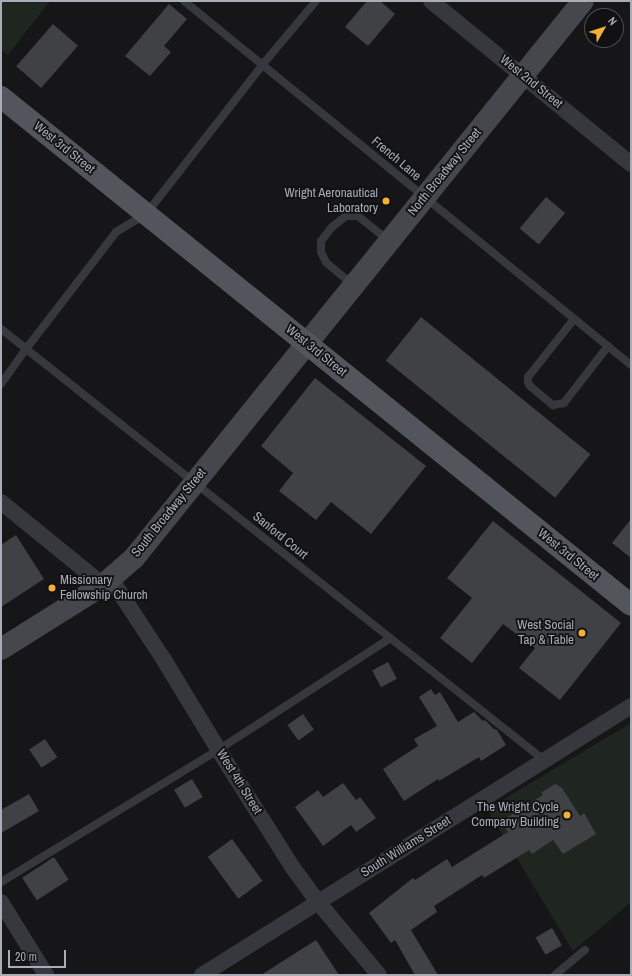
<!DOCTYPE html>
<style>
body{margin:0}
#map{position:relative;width:632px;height:976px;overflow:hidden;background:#161618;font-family:"Archivo Narrow",sans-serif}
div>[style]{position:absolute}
.green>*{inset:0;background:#1e261f}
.building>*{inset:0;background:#404145;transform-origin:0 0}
.lane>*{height:8px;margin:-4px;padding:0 4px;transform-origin:4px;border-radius:4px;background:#37383d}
.street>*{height:16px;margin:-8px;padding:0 8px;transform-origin:8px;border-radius:8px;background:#37383d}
.secondary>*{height:22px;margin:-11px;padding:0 11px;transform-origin:11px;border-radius:11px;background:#45474d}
.primary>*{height:22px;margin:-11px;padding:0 11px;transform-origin:11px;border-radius:11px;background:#53555c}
.dots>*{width:11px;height:11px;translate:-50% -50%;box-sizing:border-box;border:2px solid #111113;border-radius:50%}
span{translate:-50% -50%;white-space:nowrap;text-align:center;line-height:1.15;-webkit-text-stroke:3.5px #111113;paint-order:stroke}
.street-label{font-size:13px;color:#a8adb8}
.poi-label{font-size:13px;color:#a8adb8}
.right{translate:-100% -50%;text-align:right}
.left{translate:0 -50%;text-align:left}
.frame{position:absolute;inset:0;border:2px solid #a8adb8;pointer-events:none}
.north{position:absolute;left:584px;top:8px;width:40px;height:40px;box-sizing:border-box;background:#111113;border:1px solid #4d4f55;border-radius:50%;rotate:51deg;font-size:11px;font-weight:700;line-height:16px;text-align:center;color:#a8adb8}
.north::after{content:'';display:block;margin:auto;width:14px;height:18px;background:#f2b134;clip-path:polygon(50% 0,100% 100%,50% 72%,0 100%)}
.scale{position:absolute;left:8px;top:950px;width:58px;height:18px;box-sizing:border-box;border:2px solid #a8adb8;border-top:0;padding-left:5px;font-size:12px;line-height:14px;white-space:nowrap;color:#a8adb8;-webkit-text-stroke:3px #111113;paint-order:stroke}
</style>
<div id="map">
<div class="green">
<div style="clip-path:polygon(1px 1px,50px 1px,8px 55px,1px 50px)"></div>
<div style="clip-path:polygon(631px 723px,631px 902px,573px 951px,487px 809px)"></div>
</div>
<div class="building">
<div style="clip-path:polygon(367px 1px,380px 1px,395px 14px,368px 46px,345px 27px)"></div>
<div style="clip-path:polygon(169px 4px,187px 19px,164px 46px,171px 52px,150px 76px,125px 56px)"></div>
<div style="left:53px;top:24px;width:33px;height:56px;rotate:41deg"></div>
<div style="left:546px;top:197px;width:25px;height:41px;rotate:40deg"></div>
<div style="left:421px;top:317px;width:218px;height:56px;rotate:39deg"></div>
<div style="clip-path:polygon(315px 378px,426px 466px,371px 534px,331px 502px,316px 520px,279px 491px,293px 473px,261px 446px)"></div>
<div style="clip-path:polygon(631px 519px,631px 558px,612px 543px)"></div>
<div style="clip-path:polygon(493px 521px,621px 623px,560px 700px,519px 668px,535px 648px,503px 624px,472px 663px,440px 638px,472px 598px,447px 578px)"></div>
<div style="clip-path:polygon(16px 535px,44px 579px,1px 607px,1px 545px)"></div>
<div style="left:388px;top:662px;width:19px;height:18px;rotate:62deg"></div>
<div style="clip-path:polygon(431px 689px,435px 695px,440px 692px,458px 722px,474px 712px,483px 721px,485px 720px,494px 729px,497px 730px,506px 745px,481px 761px,479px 757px,439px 781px,438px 779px,404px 801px,383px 769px,418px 746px,414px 739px,437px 726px,419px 697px)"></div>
<div style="left:303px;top:714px;width:19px;height:19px;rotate:55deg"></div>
<div style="left:45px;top:739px;width:22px;height:19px;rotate:56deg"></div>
<div style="left:192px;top:779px;width:21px;height:21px;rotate:59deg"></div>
<div style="clip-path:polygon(343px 783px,356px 800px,360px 797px,376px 818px,356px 832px,351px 825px,323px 846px,295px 807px,318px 790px,323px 797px)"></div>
<div style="clip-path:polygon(555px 784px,562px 788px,580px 816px,584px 813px,596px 834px,563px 854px,553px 840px,532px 854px,529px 850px,484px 878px,482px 875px,434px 906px,437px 912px,411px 930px,438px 975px,415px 975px,395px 940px,391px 943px,369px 913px,413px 878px,415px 880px,447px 859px,452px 867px,508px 832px,501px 821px,543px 795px,541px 793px)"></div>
<div style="clip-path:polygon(29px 794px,39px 811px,1px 833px,1px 810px)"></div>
<div style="left:232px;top:839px;width:52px;height:30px;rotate:54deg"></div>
<div style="left:54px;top:857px;width:27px;height:38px;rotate:57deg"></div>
<div style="left:552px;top:928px;width:20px;height:19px;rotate:60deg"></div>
<div style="clip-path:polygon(316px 940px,339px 975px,261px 975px)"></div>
</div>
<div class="lane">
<div style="left:184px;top:1px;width:576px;rotate:39.16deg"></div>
<div style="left:353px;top:285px;width:35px;rotate:-140deg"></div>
<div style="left:326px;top:262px;width:11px;rotate:-117deg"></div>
<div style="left:321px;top:252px;width:11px;rotate:-90deg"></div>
<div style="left:321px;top:241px;width:18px;rotate:-52deg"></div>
<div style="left:332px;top:227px;width:18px;rotate:-38deg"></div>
<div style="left:346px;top:216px;width:12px"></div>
<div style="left:358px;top:216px;width:40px;rotate:39deg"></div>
<div style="left:574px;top:319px;width:74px;rotate:128.4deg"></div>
<div style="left:528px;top:377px;width:5px;rotate:90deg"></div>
<div style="left:528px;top:382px;width:4px;rotate:63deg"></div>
<div style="left:530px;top:386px;width:30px;rotate:40deg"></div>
<div style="left:553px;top:405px;width:11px;rotate:-10deg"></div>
<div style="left:564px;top:403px;width:72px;rotate:-52.3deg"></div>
<div style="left:1px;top:329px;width:693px;rotate:38.44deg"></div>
<div style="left:1px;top:384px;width:43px;rotate:-54.5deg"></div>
<div style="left:26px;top:349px;width:148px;rotate:-52.4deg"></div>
<div style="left:116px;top:232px;width:35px;rotate:-31deg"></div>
<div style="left:146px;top:214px;width:190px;rotate:-52deg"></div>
<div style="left:263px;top:64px;width:82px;rotate:-49.9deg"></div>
<div style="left:1px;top:882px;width:254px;rotate:-31.3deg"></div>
<div style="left:218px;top:750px;width:204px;rotate:-33deg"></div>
<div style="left:555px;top:975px;width:39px;rotate:-40deg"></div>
</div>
<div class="street">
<div style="left:431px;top:1px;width:258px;rotate:39.2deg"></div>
<div style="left:1px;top:502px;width:132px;rotate:39.1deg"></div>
<div style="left:111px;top:579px;width:97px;rotate:56.8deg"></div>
<div style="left:164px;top:660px;width:119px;rotate:58.7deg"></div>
<div style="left:226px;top:762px;width:125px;rotate:57.7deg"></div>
<div style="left:293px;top:868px;width:42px;rotate:53.7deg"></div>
<div style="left:318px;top:902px;width:95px;rotate:50.1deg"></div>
<div style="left:1px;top:902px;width:86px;rotate:58.3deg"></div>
<div style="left:202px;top:975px;width:506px;rotate:-32.09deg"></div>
</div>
<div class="secondary">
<div style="left:1px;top:649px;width:120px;rotate:-32.1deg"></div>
<div style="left:103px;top:585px;width:41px;rotate:-41.1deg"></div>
<div style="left:134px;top:558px;width:715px;rotate:-51.13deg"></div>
</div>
<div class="primary">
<div style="left:1px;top:97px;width:809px;rotate:38.88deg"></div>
</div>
<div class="dots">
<div style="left:386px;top:201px;background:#f2b134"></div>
<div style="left:52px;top:588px;background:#f2b134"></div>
<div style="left:582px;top:633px;background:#f2b134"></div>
<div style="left:567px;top:815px;background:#f2b134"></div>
</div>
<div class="street-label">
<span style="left:531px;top:82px;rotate:39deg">West 2nd Street</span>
<span style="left:64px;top:148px;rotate:39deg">West 3rd Street</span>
<span style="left:396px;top:159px;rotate:40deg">French Lane</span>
<span style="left:445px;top:172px;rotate:-51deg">North Broadway Street</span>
<span style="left:316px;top:351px;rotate:39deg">West 3rd Street</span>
<span style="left:169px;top:513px;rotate:-51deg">South Broadway Street</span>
<span style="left:280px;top:536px;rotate:39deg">Sanford Court</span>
<span style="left:568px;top:555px;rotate:39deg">West 3rd Street</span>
<span style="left:239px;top:782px;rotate:58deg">West 4th Street</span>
<span style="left:406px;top:847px;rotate:-32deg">South Williams Street</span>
</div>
<div class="poi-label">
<span class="right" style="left:378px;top:201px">Wright Aeronautical<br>Laboratory</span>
<span class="left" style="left:60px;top:588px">Missionary<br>Fellowship Church</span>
<span class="right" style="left:574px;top:633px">West Social<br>Tap &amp; Table</span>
<span class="right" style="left:559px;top:815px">The Wright Cycle<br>Company Building</span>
</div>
<div class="frame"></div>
<div class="north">N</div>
<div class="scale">20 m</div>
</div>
